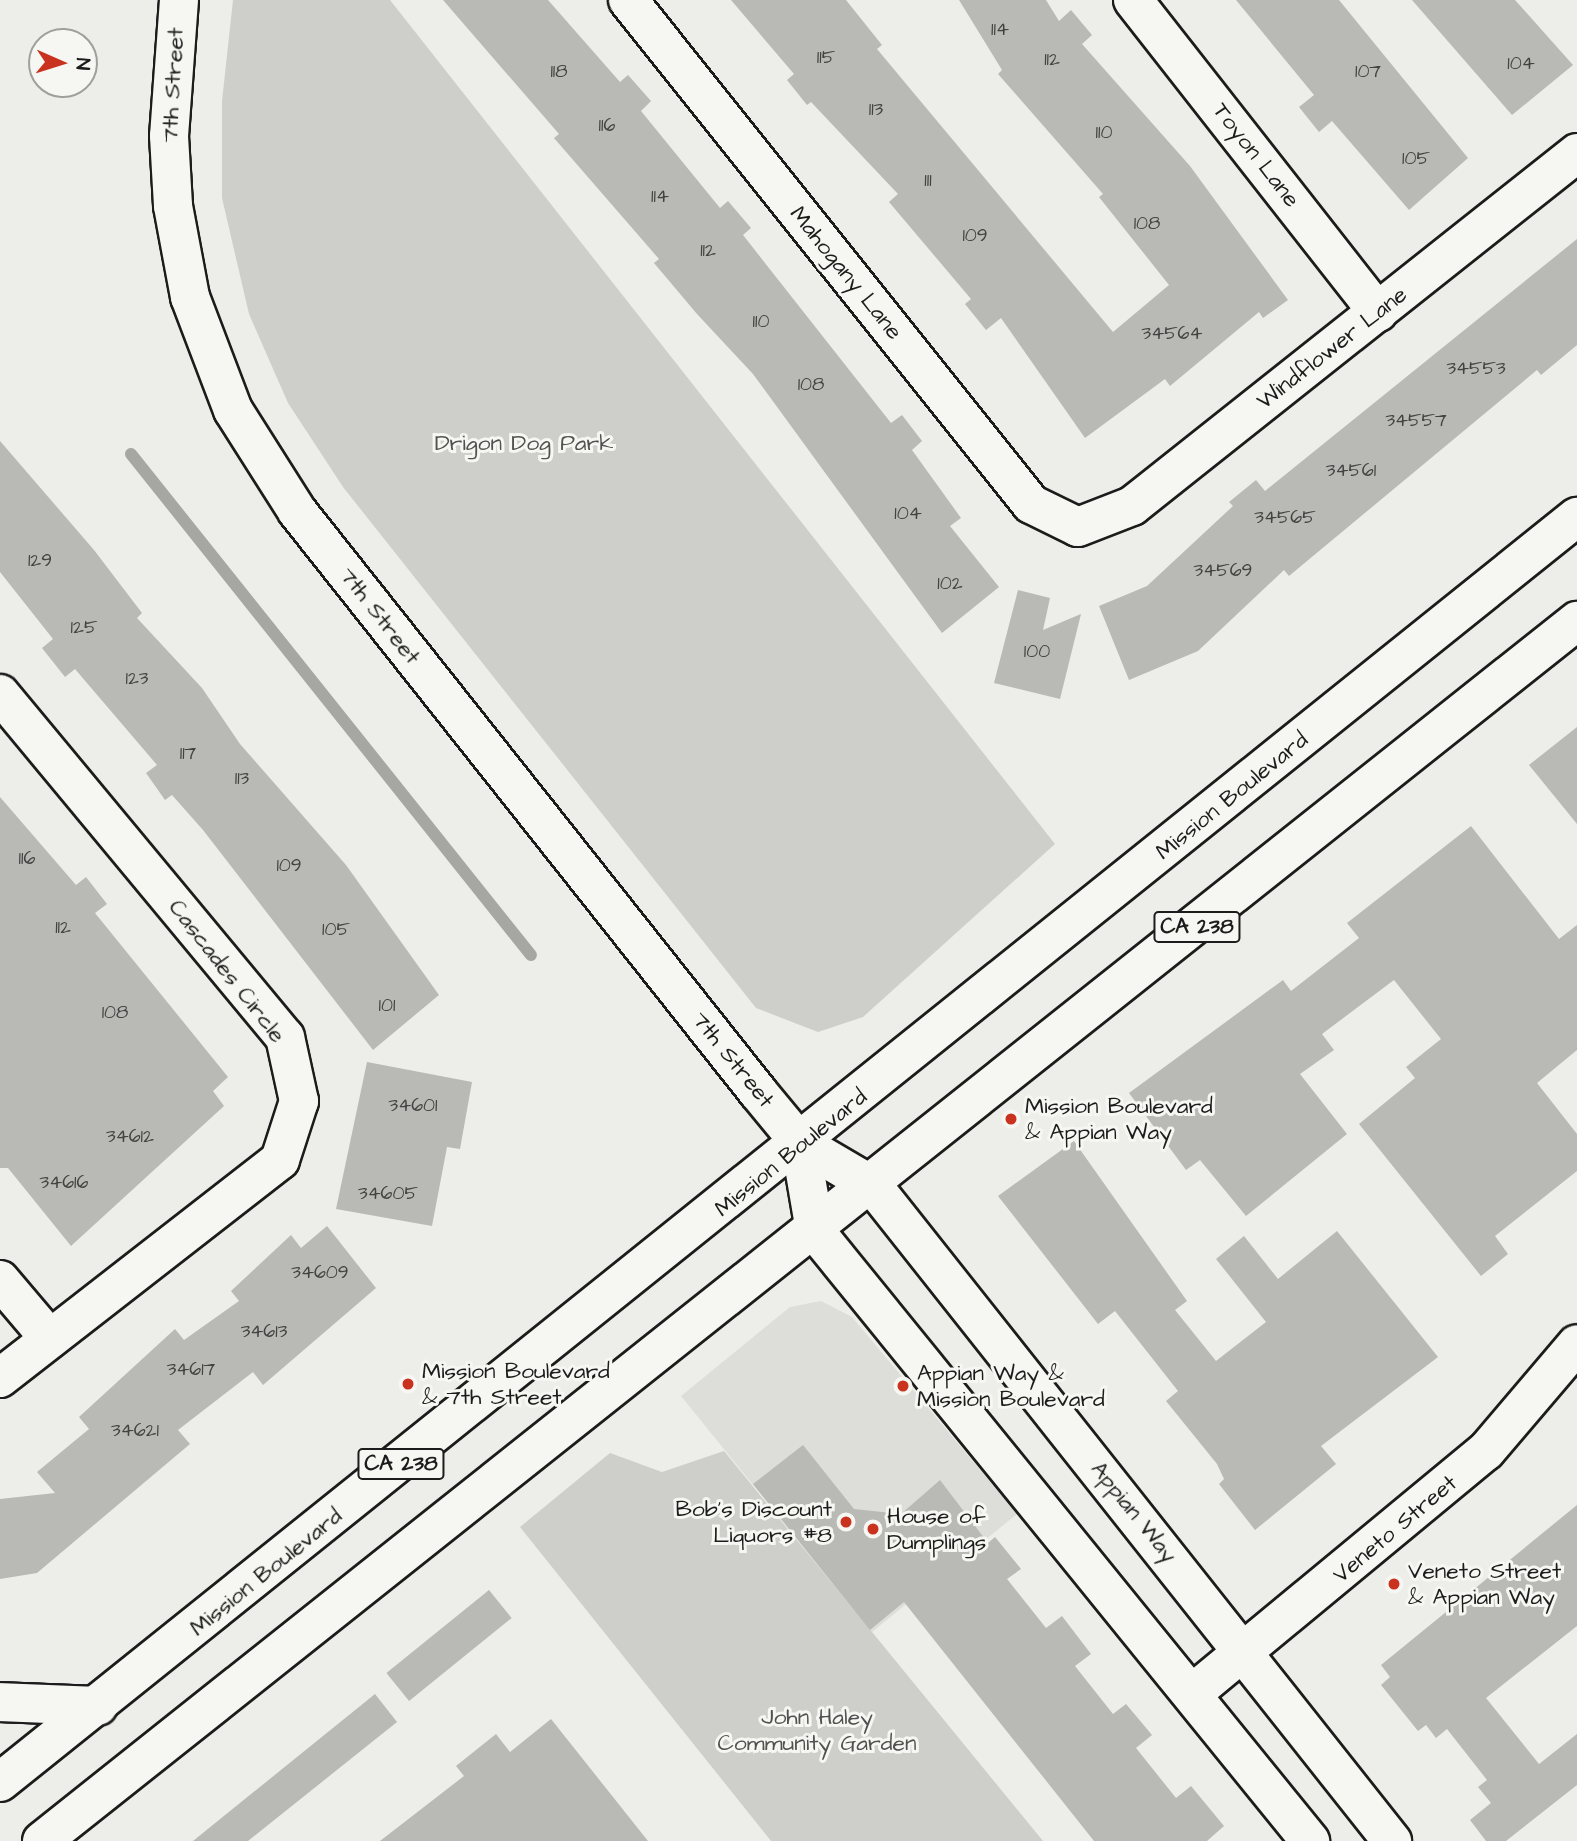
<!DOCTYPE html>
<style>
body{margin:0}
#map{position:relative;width:1577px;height:1841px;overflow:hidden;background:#edede9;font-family:"Architects Daughter",sans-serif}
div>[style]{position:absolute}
.built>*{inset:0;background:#ddddda}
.green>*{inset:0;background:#cececb}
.stream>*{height:12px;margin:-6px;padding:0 6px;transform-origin:6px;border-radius:6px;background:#a6a6a3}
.building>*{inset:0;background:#b9b9b6;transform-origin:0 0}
.roads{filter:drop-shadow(2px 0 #1c1c1c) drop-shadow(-2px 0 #1c1c1c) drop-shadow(0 2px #1c1c1c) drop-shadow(0 -2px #1c1c1c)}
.minor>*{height:38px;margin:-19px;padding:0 19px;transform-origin:19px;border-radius:19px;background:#f6f6f2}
.tertiary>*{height:38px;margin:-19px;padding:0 19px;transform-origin:19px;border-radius:19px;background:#f6f6f2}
.primary>*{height:38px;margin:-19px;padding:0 19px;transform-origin:19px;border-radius:19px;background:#f6f6f2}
.dots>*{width:19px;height:19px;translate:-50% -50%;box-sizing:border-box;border:4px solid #f6f6f2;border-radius:50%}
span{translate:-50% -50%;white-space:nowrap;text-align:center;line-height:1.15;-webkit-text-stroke:6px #f6f6f2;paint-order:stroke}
.number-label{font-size:19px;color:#434342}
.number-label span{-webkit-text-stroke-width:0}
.shield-label span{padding:2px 5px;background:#f6f6f2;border:2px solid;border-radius:5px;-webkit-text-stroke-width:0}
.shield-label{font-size:21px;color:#1c1c1c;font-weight:700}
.street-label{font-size:23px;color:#1c1c1c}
.park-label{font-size:23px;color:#515151}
.poi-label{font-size:23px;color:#1c1c1c}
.left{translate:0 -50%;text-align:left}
.right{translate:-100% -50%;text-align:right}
.north{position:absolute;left:28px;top:28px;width:70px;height:70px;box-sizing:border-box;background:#f6f6f2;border:2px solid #9f9f9c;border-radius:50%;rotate:93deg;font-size:19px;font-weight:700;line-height:28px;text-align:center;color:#1c1c1c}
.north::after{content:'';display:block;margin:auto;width:24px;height:32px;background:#c8321e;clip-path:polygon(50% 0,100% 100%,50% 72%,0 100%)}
</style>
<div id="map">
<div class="built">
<div style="clip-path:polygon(821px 1301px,852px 1317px,1017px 1514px,872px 1632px,681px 1396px,790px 1307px)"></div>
</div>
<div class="green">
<div style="clip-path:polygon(233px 0,390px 0,1055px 844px,863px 1017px,818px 1032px,756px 1008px,343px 487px,288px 403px,249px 314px,222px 198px,222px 101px)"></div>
<div style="clip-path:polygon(724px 1451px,1043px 1841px,771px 1841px,520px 1527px,610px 1453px,662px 1472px)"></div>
</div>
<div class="stream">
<div style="left:131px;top:454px;width:641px;rotate:51.4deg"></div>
</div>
<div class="building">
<div style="clip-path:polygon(443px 0,548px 0,620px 82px,628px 75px,651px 101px,641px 111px,720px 208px,728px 201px,751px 228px,743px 235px,891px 423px,902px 415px,922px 441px,912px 450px,961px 518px,950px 526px,999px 587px,942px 633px,753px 374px,697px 314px,654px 263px,659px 259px,554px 138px,559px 134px)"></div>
<div style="clip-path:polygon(731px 0,846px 0,882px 45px,877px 49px,1113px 332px,1169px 285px,1099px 197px,1103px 194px,998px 74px,1002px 70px,959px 0,1046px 0,1059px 21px,1071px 10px,1092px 35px,1082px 44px,1190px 166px,1288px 300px,1263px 318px,1259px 312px,1170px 386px,1165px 379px,1085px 438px,1001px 318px,986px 330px,965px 304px,971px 299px,889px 202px,898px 194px,811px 102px,807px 105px,787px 80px,794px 74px)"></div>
<div style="clip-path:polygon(1236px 0,1339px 0,1468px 158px,1409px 210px,1332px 121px,1319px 132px,1299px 107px,1314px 95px)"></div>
<div style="clip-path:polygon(1412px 0,1515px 0,1573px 65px,1512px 115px)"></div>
<div style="clip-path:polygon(1577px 239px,1577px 345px,1541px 375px,1537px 370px,1289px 576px,1284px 570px,1198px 651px,1129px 680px,1099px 606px,1147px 586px,1233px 506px,1229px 502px,1256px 480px,1265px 491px)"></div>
<div style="clip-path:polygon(0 441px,94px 550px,142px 613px,137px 618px,202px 688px,240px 744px,346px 865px,439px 995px,373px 1050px,203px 830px,172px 795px,165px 800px,146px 773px,157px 765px,75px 669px,65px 677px,42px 648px,53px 639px,0 572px)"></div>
<div style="clip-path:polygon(1018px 590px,1050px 598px,1043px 630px,1081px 614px,1060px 699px,994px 683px)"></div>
<div style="clip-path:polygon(1577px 727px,1577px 824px,1529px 765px)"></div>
<div style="clip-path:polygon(0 797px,76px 885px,86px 877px,107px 904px,95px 913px,228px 1077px,213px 1091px,224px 1106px,71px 1246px,8px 1168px,0 1168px)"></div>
<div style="clip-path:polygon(1471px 826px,1559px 939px,1577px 925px,1577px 1050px,1537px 1083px,1577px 1134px,1577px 1171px,1495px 1236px,1508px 1254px,1481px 1276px,1359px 1124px,1415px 1078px,1406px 1067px,1441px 1039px,1394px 980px,1322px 1034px,1334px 1050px,1300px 1074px,1347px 1134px,1246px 1216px,1200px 1160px,1186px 1170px,1129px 1093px,1283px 980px,1291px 991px,1359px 938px,1347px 923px)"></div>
<div style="clip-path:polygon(367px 1062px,472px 1082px,460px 1149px,447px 1147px,432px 1226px,336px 1209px)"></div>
<div style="clip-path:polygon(1074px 1141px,1187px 1301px,1175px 1310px,1216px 1361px,1266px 1322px,1216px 1259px,1244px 1236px,1278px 1279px,1337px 1231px,1438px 1357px,1321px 1446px,1336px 1464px,1255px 1530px,1219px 1484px,1224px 1479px,1217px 1464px,1166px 1401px,1178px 1391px,1115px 1311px,1098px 1324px,998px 1196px)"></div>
<div style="clip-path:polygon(327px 1226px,376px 1288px,263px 1385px,253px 1372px,178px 1430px,190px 1444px,37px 1573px,0 1579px,0 1499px,55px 1493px,37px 1472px,89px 1429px,79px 1417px,175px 1329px,184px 1340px,239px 1301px,231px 1291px,291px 1235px,301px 1248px)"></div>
<div style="clip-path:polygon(803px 1445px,854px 1509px,901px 1514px,940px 1480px,988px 1543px,995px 1537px,1021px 1569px,1007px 1579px,1046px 1628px,1062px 1616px,1091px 1654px,1075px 1666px,1113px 1714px,1126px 1704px,1152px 1735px,1136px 1748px,1176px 1798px,1191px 1786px,1224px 1826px,1207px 1841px,1094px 1841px,904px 1602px,870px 1630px,753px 1484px)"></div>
<div style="clip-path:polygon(1577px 1505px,1577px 1626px,1486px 1698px,1539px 1764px,1577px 1734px,1577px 1785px,1506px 1841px,1486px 1841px,1470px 1820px,1491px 1803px,1478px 1787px,1487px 1780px,1447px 1729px,1436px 1738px,1426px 1725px,1418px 1731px,1381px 1685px,1390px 1677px,1381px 1665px)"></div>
<div style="left:489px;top:1590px;width:36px;height:132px;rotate:51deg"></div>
<div style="clip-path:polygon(375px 1694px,397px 1722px,248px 1841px,193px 1841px)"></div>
<div style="clip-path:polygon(551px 1719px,648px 1841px,380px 1841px,464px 1776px,456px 1766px,496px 1734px,510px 1752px)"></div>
</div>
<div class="roads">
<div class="minor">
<div style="left:628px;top:0;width:645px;rotate:51.35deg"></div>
<div style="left:1031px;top:504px;width:52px;rotate:26.1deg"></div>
<div style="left:1078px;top:527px;width:58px;rotate:-21.3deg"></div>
<div style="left:1132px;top:506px;width:568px;rotate:-38.42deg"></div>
<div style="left:1133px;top:0;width:397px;rotate:51.9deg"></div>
<div style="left:0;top:694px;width:446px;rotate:50.3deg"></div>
<div style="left:285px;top:1037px;width:66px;rotate:77.7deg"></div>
<div style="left:299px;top:1101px;width:62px;rotate:107.9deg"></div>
<div style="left:280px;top:1160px;width:355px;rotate:142.1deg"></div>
<div style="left:873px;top:1186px;width:836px;rotate:51.61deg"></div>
<div style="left:815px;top:1231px;width:786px;rotate:50.94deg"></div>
<div style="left:0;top:1280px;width:77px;rotate:49.7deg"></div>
<div style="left:1193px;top:1693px;width:380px;rotate:-39.6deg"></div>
<div style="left:1486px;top:1451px;width:140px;rotate:-49.6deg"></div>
<div style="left:0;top:1702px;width:98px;rotate:2.3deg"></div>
</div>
<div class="tertiary">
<div style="left:179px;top:0;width:136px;rotate:94.2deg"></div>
<div style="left:169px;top:136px;width:70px;rotate:86.7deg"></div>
<div style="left:173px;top:206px;width:93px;rotate:79.4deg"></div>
<div style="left:190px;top:297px;width:121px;rotate:69.2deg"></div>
<div style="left:233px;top:410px;width:120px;rotate:57.6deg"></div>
<div style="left:297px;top:511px;width:742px;rotate:51.57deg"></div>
<div style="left:758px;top:1092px;width:66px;rotate:50.5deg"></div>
<div style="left:800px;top:1143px;width:85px;rotate:30.5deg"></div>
<div style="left:800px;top:1143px;width:89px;rotate:80.3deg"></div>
</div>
<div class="primary">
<div style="left:0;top:1782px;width:2022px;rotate:-38.74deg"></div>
<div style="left:42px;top:1841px;width:1961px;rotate:-38.48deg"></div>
</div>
</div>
<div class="dots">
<div style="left:1011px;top:1119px;background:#c8321e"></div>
<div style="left:408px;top:1384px;background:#c8321e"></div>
<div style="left:903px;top:1386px;background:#c8321e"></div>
<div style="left:846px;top:1522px;background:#c8321e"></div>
<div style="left:873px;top:1529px;background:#c8321e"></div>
<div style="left:1394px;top:1584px;background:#c8321e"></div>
</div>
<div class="number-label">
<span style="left:1000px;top:30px">114</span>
<span style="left:826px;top:58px">115</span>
<span style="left:1052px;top:60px">112</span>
<span style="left:1521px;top:64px">104</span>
<span style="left:559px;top:72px">118</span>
<span style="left:1368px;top:72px">107</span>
<span style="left:876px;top:110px">113</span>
<span style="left:607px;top:126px">116</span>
<span style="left:1104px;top:133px">110</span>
<span style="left:1416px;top:159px">105</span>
<span style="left:928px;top:181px">111</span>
<span style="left:660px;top:197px">114</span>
<span style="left:1147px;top:224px">108</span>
<span style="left:975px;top:236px">109</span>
<span style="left:708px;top:251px">112</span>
<span style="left:761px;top:322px">110</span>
<span style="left:1172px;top:334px">34564</span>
<span style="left:1476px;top:369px">34553</span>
<span style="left:811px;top:385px">108</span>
<span style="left:1416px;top:421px">34557</span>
<span style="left:1351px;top:471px">34561</span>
<span style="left:908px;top:514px">104</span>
<span style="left:1285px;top:518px">34565</span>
<span style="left:40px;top:561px">129</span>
<span style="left:1223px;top:571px">34569</span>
<span style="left:950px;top:584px">102</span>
<span style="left:84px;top:628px">125</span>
<span style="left:1037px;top:652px">100</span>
<span style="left:137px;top:679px">123</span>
<span style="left:188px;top:754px">117</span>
<span style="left:242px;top:779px">113</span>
<span style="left:27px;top:859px">116</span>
<span style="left:289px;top:866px">109</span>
<span style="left:63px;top:928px">112</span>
<span style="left:336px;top:930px">105</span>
<span style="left:387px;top:1006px">101</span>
<span style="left:115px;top:1013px">108</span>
<span style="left:413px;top:1106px">34601</span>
<span style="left:130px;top:1137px">34612</span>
<span style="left:64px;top:1183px">34616</span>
<span style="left:388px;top:1194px">34605</span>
<span style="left:320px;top:1273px">34609</span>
<span style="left:264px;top:1332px">34613</span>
<span style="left:191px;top:1370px">34617</span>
<span style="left:135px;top:1431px">34621</span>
</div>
<div class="shield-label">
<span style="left:1197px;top:927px">CA 238</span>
<span style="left:401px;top:1464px">CA 238</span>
</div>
<div class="street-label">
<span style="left:173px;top:85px;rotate:-87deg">7th Street</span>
<span style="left:1256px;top:155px;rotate:52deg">Toyon Lane</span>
<span style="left:846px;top:273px;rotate:51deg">Mahogany Lane</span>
<span style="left:1332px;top:348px;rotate:-38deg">Windflower Lane</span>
<span style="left:380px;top:616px;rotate:52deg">7th Street</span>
<span style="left:1232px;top:796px;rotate:-39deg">Mission Boulevard</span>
<span style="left:227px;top:971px;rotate:52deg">Cascades Circle</span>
<span style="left:733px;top:1060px;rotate:51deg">7th Street</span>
<span style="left:791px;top:1153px;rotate:-39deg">Mission Boulevard</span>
<span style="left:1134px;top:1512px;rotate:51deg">Appian Way</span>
<span style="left:1395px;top:1529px;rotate:-40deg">Veneto Street</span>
<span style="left:266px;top:1572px;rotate:-39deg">Mission Boulevard</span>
</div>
<div class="park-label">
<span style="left:524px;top:443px">Drigon Dog Park</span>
<span style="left:817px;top:1730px">John Haley<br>Community Garden</span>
</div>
<div class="poi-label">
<span class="left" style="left:1025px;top:1119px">Mission Boulevard<br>&amp; Appian Way</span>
<span class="left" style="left:422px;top:1384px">Mission Boulevard<br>&amp; 7th Street</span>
<span class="left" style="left:917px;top:1386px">Appian Way &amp;<br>Mission Boulevard</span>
<span class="right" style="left:832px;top:1522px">Bob's Discount<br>Liquors #8</span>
<span class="left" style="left:887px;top:1529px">House of<br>Dumplings</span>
<span class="left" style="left:1408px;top:1584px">Veneto Street<br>&amp; Appian Way</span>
</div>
<div class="north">N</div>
</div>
